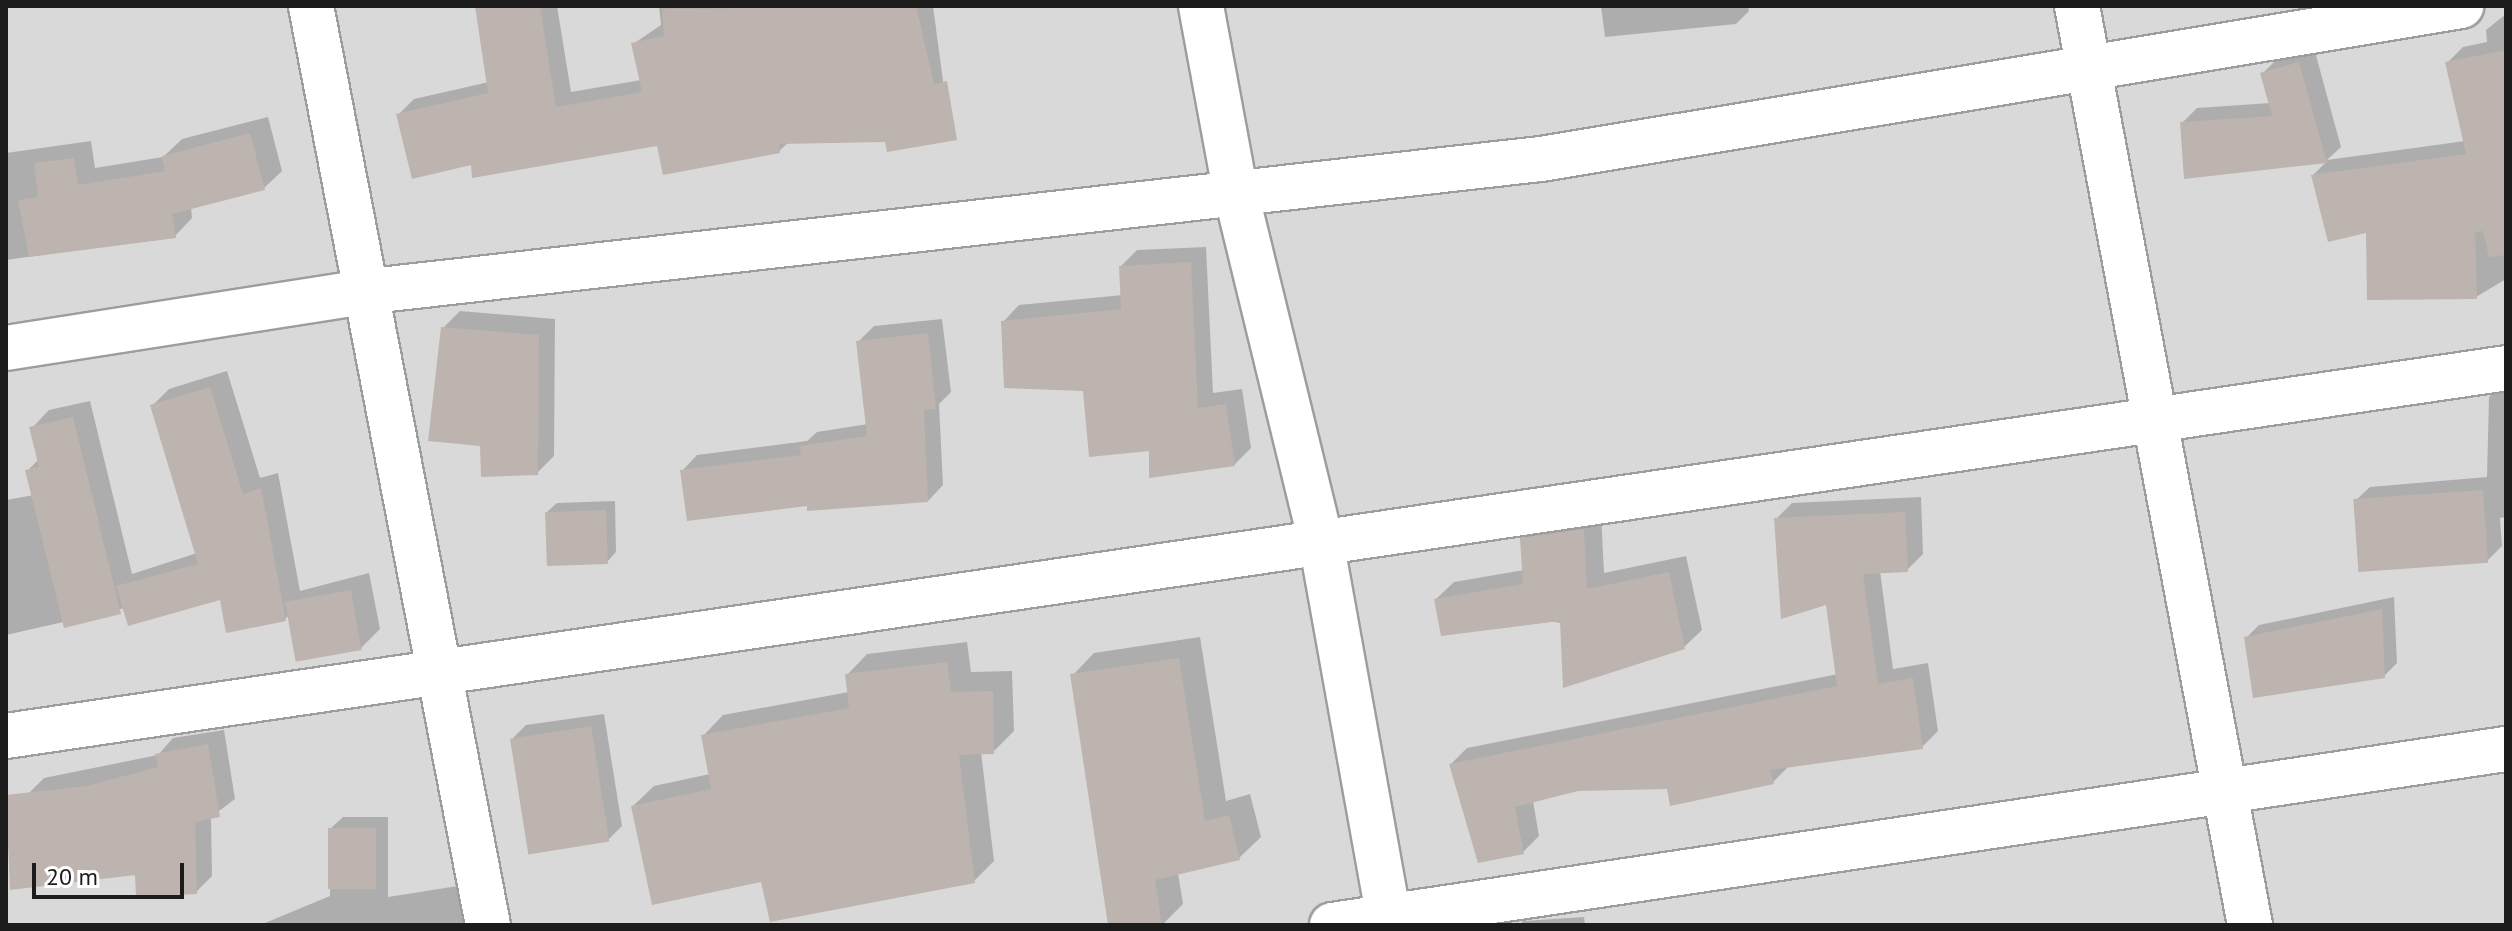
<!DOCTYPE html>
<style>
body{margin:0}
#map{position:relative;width:2512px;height:931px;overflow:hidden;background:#ede8e2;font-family:"PT Sans",sans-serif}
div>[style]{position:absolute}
.residential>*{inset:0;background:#dad9d9;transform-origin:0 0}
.shadow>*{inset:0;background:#0003}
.building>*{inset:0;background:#bdb3af;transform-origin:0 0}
.roads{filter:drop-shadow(2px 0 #9d9d9d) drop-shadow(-2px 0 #9d9d9d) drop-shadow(0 2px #9d9d9d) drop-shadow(0 -2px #9d9d9d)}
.minor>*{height:44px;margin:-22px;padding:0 22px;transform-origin:22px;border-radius:22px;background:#fff}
span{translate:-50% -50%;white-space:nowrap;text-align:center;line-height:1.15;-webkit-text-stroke:6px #fff;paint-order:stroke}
.frame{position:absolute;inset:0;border:8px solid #1c1c1c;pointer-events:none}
.scale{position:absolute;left:32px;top:863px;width:152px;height:36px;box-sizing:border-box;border:4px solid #1c1c1c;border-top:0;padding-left:10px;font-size:24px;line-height:28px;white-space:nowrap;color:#1c1c1c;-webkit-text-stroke:6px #fff;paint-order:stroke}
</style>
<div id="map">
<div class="residential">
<div style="left:6px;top:6px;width:2500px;height:919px"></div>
</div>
<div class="shadow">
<div style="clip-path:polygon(477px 6px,557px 6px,571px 92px,641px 80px,633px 44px,661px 25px,659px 6px,933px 6px,949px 126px,887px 140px,789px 142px,779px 151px,659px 144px,472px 163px,398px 115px,414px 99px,489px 82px)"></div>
<div style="clip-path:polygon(1601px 6px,1748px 6px,1749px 11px,1736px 24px,1605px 37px)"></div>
<div style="clip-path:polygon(2506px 14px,2506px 279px,2476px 297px,2368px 231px,2313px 175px,2327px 161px,2186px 176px,2182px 123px,2197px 108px,2270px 103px,2262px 74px,2277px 59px,2314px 48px,2341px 147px,2327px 160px,2465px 141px,2447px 63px,2463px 47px,2487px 42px,2486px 30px)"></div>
<div style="clip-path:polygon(268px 117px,282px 171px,264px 188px,191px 207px,192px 218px,175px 236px,6px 260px,6px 153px,91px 141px,95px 168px,163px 157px,182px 139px)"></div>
<div style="clip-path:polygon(1206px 247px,1213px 393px,1242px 389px,1251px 448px,1234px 465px,1151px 449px,1003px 322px,1019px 305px,1123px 295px,1121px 266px,1137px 250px)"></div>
<div style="clip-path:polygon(460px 311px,555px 319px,554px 456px,537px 473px,482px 444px,443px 328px)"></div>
<div style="clip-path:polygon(942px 319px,951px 392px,939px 404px,943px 485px,928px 501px,808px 504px,682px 471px,697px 455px,807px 441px,817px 432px,868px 424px,858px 342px,874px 326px)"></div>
<div style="clip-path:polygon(227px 371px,260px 478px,278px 473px,300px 591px,369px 573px,380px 629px,361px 648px,289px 615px,285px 619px,221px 598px,125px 608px,6px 635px,6px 500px,34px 495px,28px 470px,39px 459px,32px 428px,49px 410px,90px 401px,132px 574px,197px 553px,152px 406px,169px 389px)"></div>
<div style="clip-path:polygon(2506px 380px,2506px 517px,2500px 518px,2502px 546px,2487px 561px,2355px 501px,2370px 487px,2487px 477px,2489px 397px)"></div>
<div style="clip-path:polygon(1921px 497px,1923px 554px,1907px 570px,1880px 571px,1893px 669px,1928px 663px,1938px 731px,1922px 747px,1789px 766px,1773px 782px,1578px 789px,1533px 801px,1539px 836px,1523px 852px,1451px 764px,1467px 748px,1838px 674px,1828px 602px,1776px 519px,1792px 503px)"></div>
<div style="clip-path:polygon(615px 501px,616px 552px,607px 562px,547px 512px,557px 503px)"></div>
<div style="clip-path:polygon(1601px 513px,1604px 573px,1686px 556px,1702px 630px,1684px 647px,1436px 599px,1454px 582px,1524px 570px,1522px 539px,1540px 522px)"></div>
<div style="clip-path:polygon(2394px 597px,2397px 663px,2384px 676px,2246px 638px,2259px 625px)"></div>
<div style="clip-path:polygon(1200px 637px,1226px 801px,1250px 794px,1261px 837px,1239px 858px,1178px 873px,1183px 904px,1162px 925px,1110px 925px,1073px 675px,1094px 653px)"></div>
<div style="clip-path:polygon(967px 642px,971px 672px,1012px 671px,1014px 731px,993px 752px,981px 752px,994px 861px,974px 881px,762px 880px,633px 806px,654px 786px,710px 774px,703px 736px,723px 715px,849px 692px,847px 675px,867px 654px)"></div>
<div style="clip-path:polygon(604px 714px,622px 826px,608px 840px,512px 739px,526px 725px)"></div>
<div style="clip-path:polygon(224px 730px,235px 799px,211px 817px,212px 876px,196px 892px,137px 873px,28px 794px,44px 778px,158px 755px,173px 738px)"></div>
<div style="clip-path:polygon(343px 817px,388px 817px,388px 897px,464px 885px,471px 925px,260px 925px,330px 896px,330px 829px)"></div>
<div style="clip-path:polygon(1584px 917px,1585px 925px,1519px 925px,1523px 921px)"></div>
</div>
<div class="building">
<div style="clip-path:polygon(475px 6px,540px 6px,556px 107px,642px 92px,631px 43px,664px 36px,662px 9px,916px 6px,934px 84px,947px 81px,957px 140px,887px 152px,885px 142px,779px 144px,780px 153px,663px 175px,657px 146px,472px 178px,471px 165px,412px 179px,396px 114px,488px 93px)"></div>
<div style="clip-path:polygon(2506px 50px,2506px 255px,2489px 257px,2483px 231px,2475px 232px,2477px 299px,2367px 300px,2366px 233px,2328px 242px,2311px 175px,2466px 154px,2445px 62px)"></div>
<div style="clip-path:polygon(2299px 62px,2327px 163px,2184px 179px,2180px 122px,2272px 116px,2260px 73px)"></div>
<div style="clip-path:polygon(250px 133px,265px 190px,172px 214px,176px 238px,29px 257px,18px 200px,38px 197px,34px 163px,74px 158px,78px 185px,165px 171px,162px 156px)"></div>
<div style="clip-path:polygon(1191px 262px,1198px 408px,1226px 404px,1235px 466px,1149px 478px,1149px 451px,1089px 457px,1083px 391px,1004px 388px,1001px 321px,1121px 309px,1119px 266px)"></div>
<div style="clip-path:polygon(441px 327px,539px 335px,538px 475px,481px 477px,480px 446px,428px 441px)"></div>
<div style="clip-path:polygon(928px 333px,936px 409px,924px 410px,928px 502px,807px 511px,807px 506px,687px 521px,680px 470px,801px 455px,799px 446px,867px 436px,856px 341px)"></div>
<div style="clip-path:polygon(210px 387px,243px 494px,261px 488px,286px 621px,226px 633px,220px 600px,128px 626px,116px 586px,198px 564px,150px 405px)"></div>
<div style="clip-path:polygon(73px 417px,121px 614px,64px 628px,25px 470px,39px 467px,29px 427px)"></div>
<div style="left:2483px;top:490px;width:73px;height:130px;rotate:86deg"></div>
<div style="left:606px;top:510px;width:54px;height:61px;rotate:88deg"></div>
<div style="clip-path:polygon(1905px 512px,1908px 572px,1863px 574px,1878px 684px,1913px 678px,1923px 749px,1770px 770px,1774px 784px,1670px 806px,1667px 789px,1578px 791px,1515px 807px,1524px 854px,1478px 863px,1449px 764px,1837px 686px,1826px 605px,1781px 619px,1774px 518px)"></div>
<div style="clip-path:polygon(1584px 529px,1587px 589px,1669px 572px,1685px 649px,1563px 688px,1560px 621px,1441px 636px,1434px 599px,1523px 584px,1520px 538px)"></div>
<div style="left:351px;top:590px;width:61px;height:67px;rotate:80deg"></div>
<div style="clip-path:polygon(2382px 609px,2385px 678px,2253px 698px,2244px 637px)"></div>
<div style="clip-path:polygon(1179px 658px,1205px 821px,1229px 815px,1240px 860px,1155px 880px,1162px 925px,1108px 925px,1070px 674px)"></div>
<div style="clip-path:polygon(947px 662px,951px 692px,993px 691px,994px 754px,959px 755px,975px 883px,770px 922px,761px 882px,652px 905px,631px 806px,711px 789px,701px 735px,849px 708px,845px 674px)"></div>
<div style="left:591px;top:726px;width:117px;height:82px;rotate:81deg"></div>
<div style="clip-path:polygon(208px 744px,220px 817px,195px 822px,197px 894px,136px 897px,135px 875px,10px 890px,6px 795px,86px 786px,158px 767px,155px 754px)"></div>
<div style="left:328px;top:828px;width:48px;height:61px"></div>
</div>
<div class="roads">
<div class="minor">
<div style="left:311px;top:6px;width:936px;rotate:79.1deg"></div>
<div style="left:1201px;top:6px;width:186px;rotate:79.5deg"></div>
<div style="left:1235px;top:189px;width:362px;rotate:76.3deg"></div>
<div style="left:1321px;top:541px;width:390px;rotate:79.8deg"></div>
<div style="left:2077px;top:6px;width:935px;rotate:79.34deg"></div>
<div style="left:6px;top:348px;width:360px;rotate:-8.9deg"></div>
<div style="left:362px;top:292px;width:1186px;rotate:-6.44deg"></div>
<div style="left:1541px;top:159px;width:933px;rotate:-9.44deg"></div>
<div style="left:6px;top:736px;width:2527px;rotate:-8.37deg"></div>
<div style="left:1332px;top:925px;width:1187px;rotate:-8.53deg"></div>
</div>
</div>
<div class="frame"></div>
<div class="scale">20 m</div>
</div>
